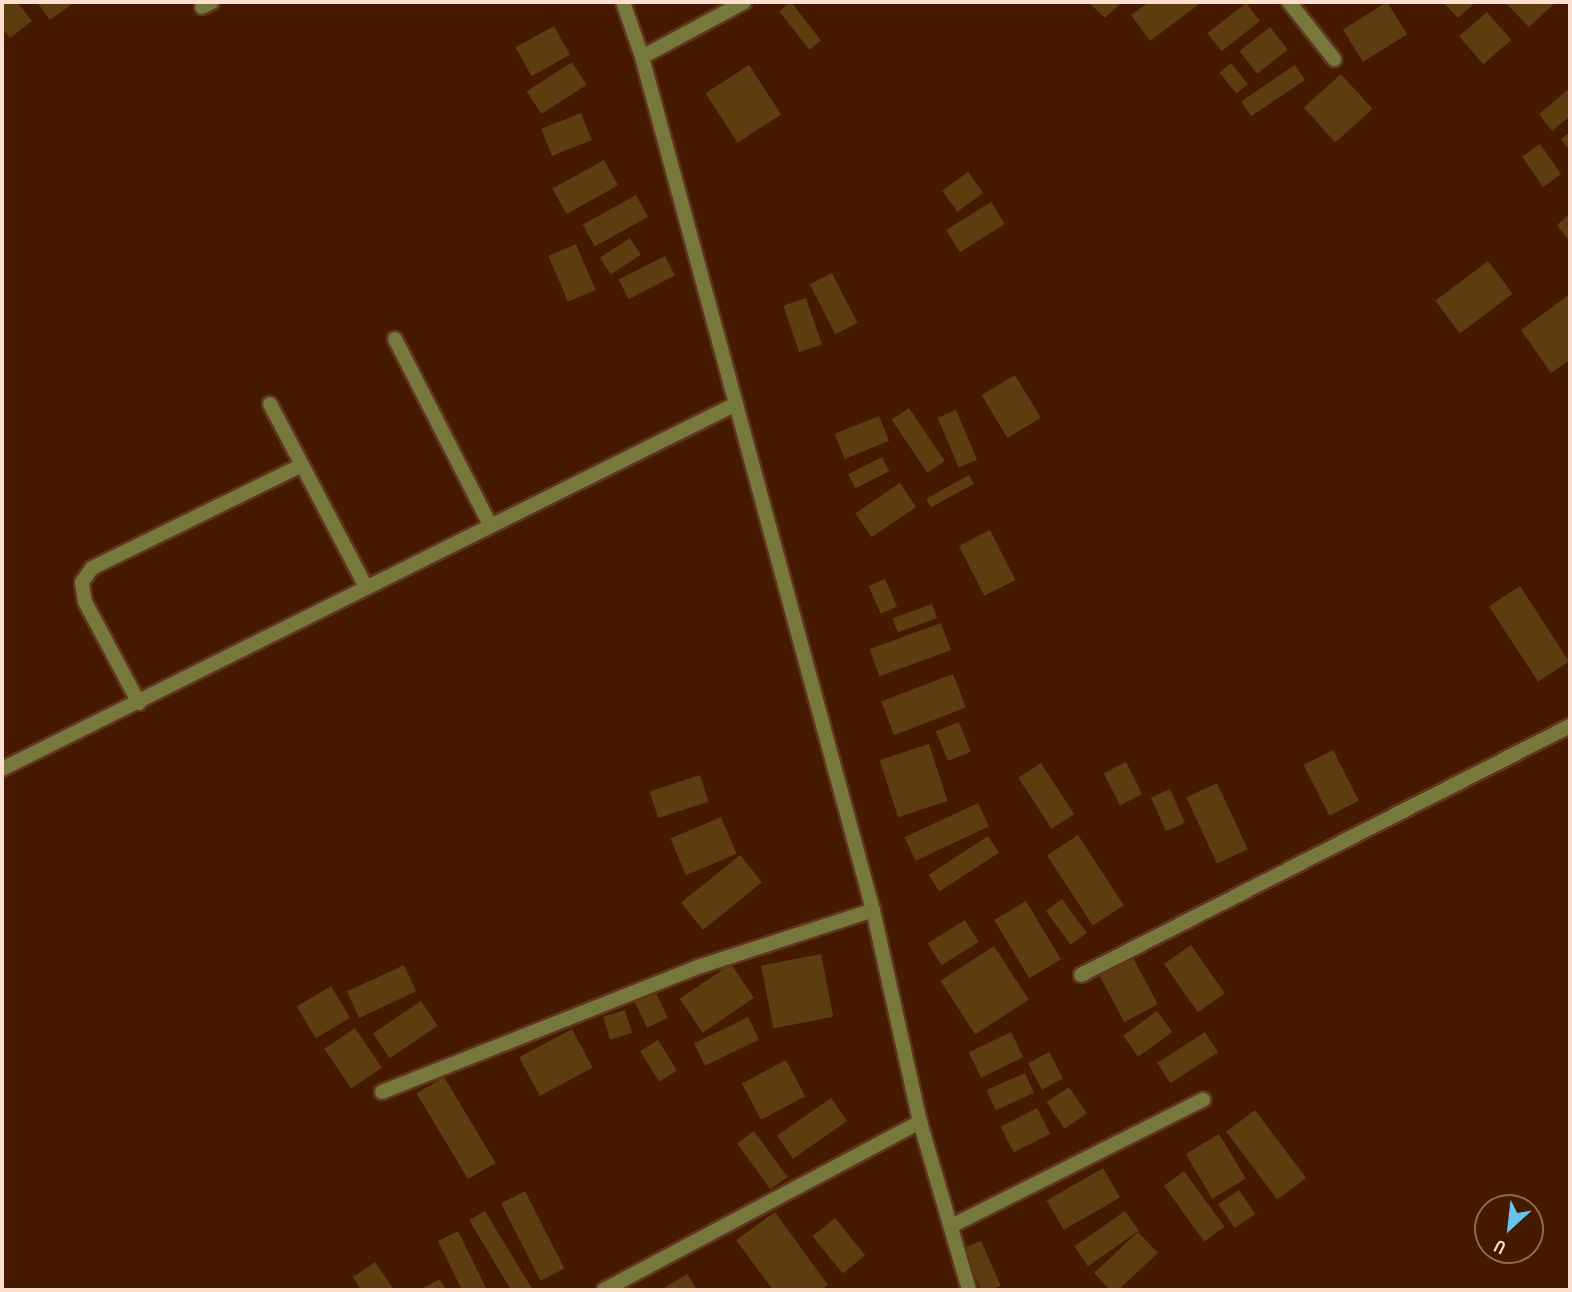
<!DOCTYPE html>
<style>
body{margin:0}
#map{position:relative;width:1572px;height:1292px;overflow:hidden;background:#451a00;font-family:"Sofia Sans Condensed",sans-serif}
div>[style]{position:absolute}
.building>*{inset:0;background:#5d3c0f;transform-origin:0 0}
.roads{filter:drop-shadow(2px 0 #5f361d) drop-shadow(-2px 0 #5f361d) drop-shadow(0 2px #5f361d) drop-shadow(0 -2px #5f361d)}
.minor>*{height:14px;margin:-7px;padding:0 7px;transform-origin:7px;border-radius:7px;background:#77783c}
.tertiary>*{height:14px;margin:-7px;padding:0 7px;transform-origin:7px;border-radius:7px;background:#77783c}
span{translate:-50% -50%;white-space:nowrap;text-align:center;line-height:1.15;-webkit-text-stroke:6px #451a00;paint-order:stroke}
.frame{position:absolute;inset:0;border:4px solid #fcdfcf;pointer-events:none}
.north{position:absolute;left:1474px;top:1194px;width:70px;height:70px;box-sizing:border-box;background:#451a00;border:2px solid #8e6953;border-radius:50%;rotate:207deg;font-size:19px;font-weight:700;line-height:28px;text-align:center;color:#fcdfcf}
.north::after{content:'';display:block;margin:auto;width:24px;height:32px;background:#66c4ef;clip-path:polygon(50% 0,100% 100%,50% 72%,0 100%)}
</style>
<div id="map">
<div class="building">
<div style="clip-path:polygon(2px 2px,17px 2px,32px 21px,10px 38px,2px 28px)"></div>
<div style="clip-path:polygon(37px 2px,75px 2px,50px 20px)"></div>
<div style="left:791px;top:2px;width:49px;height:15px;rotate:52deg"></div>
<div style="clip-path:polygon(1088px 2px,1118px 2px,1120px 4px,1105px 18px)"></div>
<div style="clip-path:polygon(1149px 2px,1202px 2px,1150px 41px,1131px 15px)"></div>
<div style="left:1387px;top:2px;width:38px;height:52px;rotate:58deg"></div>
<div style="clip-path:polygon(1443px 2px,1476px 2px,1458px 18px)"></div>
<div style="clip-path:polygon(1505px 2px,1556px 2px,1529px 27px)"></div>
<div style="left:1246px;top:3px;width:23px;height:49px;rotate:52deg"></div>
<div style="left:1487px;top:12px;width:37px;height:37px;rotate:49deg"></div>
<div style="left:554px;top:26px;width:33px;height:44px;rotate:61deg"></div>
<div style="left:1270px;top:27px;width:29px;height:39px;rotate:52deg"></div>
<div style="left:572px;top:62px;width:27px;height:54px;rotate:57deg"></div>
<div style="left:1231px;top:63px;width:27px;height:15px;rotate:51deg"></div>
<div style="left:749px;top:65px;width:59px;height:52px;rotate:57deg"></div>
<div style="left:1295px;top:65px;width:18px;height:65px;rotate:56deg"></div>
<div style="left:1341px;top:74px;width:47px;height:50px;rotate:48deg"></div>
<div style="clip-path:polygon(1570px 88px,1570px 116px,1552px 131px,1539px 114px)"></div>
<div style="left:581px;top:113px;width:29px;height:43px;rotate:68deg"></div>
<div style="clip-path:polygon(1570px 132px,1570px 150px,1561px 139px)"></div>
<div style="left:1540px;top:144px;width:37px;height:22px;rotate:55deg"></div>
<div style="left:604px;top:160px;width:29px;height:59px;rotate:61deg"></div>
<div style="left:968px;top:172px;width:26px;height:32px;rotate:54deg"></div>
<div style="left:636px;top:195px;width:25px;height:61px;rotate:61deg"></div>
<div style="left:991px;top:202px;width:26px;height:53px;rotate:58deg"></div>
<div style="clip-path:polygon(1570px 214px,1570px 242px,1557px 225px)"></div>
<div style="left:630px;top:238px;width:20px;height:36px;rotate:57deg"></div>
<div style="left:576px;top:244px;width:50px;height:30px;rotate:67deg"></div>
<div style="left:665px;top:256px;width:22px;height:52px;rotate:63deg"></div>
<div style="left:1488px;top:261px;width:41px;height:66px;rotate:53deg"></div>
<div style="left:832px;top:273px;width:56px;height:25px;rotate:63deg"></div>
<div style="clip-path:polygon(1570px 294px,1570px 360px,1551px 373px,1521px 330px)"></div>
<div style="left:806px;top:298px;width:49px;height:24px;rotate:71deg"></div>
<div style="left:1015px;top:375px;width:50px;height:39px;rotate:59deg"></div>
<div style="left:909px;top:408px;width:64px;height:21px;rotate:56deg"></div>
<div style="left:956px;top:410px;width:54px;height:20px;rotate:67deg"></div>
<div style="left:879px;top:416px;width:27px;height:48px;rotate:68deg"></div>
<div style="left:882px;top:457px;width:16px;height:38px;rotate:63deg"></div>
<div style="left:969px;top:475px;width:10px;height:49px;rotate:61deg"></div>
<div style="left:900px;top:483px;width:29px;height:54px;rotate:56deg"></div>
<div style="left:990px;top:530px;width:56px;height:35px;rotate:63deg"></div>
<div style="left:885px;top:579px;width:30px;height:18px;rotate:66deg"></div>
<div style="left:1520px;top:586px;width:90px;height:37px;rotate:57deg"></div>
<div style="left:932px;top:604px;width:15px;height:42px;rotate:70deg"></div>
<div style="left:941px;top:623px;width:29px;height:76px;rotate:70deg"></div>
<div style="left:953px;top:674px;width:36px;height:77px;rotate:69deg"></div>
<div style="left:959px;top:722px;width:32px;height:25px;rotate:68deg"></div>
<div style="left:929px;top:744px;width:60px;height:52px;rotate:72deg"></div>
<div style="left:1333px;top:750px;width:57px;height:33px;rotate:63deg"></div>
<div style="left:1126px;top:762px;width:36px;height:25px;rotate:63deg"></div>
<div style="left:1041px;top:763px;width:61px;height:27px;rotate:57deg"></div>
<div style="left:700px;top:775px;width:28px;height:53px;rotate:72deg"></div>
<div style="left:1217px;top:783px;width:73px;height:34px;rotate:65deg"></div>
<div style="left:1170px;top:789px;width:37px;height:21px;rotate:66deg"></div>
<div style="left:978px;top:803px;width:26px;height:81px;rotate:65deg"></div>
<div style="left:721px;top:817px;width:40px;height:55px;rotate:67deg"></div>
<div style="left:1078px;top:835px;width:84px;height:37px;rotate:57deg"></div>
<div style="left:988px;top:836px;width:20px;height:71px;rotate:57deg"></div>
<div style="left:740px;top:855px;width:35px;height:76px;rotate:51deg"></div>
<div style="left:1062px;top:899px;width:42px;height:20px;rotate:54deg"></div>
<div style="left:1026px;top:901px;width:68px;height:37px;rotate:59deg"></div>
<div style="left:965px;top:920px;width:26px;height:44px;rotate:58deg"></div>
<div style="left:1191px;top:945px;width:59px;height:33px;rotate:55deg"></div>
<div style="left:994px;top:946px;width:64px;height:64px;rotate:57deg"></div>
<div style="left:821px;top:954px;width:64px;height:61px;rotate:79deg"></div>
<div style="left:1131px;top:954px;width:57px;height:38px;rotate:62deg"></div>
<div style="left:731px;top:964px;width:41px;height:62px;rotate:56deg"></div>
<div style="left:404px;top:965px;width:29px;height:63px;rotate:65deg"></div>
<div style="left:331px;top:986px;width:37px;height:40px;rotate:59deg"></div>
<div style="left:653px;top:987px;width:34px;height:23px;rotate:64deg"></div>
<div style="left:421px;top:1001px;width:30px;height:58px;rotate:56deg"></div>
<div style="left:625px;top:1010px;width:24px;height:23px;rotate:73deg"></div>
<div style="left:1157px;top:1011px;width:26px;height:42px;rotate:54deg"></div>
<div style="left:748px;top:1017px;width:25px;height:60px;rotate:64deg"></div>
<div style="left:355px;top:1028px;width:48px;height:37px;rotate:56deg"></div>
<div style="left:572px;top:1029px;width:44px;height:60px;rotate:62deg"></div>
<div style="left:1011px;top:1032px;width:28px;height:47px;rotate:64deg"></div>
<div style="left:1205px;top:1032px;width:24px;height:57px;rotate:57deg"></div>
<div style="left:658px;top:1040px;width:36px;height:21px;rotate:58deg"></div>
<div style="left:1049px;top:1052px;width:30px;height:24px;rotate:62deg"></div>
<div style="left:786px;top:1060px;width:41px;height:50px;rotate:62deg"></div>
<div style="left:1025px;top:1073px;width:22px;height:42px;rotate:66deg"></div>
<div style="left:444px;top:1077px;width:100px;height:32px;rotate:59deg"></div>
<div style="left:1069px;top:1087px;width:32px;height:27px;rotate:56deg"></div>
<div style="left:831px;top:1098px;width:28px;height:66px;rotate:55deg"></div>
<div style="left:1037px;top:1108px;width:29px;height:41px;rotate:63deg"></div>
<div style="left:1255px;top:1110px;width:85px;height:36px;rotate:53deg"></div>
<div style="left:754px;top:1131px;width:57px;height:21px;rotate:54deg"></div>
<div style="left:1219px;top:1134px;width:52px;height:39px;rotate:59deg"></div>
<div style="left:1103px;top:1168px;width:34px;height:65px;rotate:60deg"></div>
<div style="left:1184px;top:1171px;width:69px;height:25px;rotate:54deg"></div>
<div style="left:1239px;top:1190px;width:29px;height:25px;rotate:56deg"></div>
<div style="left:525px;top:1191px;width:87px;height:27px;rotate:63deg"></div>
<div style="clip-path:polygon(485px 1211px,533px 1290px,511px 1290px,469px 1220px)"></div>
<div style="left:1125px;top:1211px;width:24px;height:62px;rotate:55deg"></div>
<div style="clip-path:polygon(775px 1212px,828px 1285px,820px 1290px,773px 1290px,736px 1240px)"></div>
<div style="left:835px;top:1218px;width:48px;height:29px;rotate:51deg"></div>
<div style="clip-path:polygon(458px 1231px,487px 1290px,462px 1290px,438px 1241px)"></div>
<div style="clip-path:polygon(1138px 1232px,1158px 1253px,1118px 1290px,1110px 1290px,1094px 1273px)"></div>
<div style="clip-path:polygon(981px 1241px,1001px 1286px,989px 1290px,981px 1290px,963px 1248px)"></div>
<div style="clip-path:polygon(375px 1262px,394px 1290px,361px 1290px,353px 1277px)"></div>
<div style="clip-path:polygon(687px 1274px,697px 1290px,661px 1290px)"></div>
<div style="clip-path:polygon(440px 1279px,446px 1290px,419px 1290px)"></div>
</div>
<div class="roads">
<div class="minor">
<div style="left:1289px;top:2px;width:73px;rotate:51.7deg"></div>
<div style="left:202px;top:7px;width:11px;rotate:-27deg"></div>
<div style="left:642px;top:57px;width:116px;rotate:-28.3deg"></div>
<div style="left:395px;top:339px;width:209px;rotate:62.9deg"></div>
<div style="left:270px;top:404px;width:207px;rotate:62.3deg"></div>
<div style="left:139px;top:703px;width:115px;rotate:-118.1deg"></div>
<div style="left:85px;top:602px;width:20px;rotate:-99deg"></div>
<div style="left:82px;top:582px;width:17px;rotate:-54deg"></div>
<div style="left:92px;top:568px;width:234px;rotate:-26.1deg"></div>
<div style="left:2px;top:769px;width:820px;rotate:-26.44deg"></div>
<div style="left:1081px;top:975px;width:549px;rotate:-26.99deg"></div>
<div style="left:382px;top:1092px;width:343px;rotate:-21.6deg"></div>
<div style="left:701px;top:966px;width:181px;rotate:-18deg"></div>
<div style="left:951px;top:1226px;width:282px;rotate:-26.6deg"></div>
<div style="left:604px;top:1290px;width:358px;rotate:-28deg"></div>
</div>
<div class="tertiary">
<div style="left:623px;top:2px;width:58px;rotate:70.9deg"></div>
<div style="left:642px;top:57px;width:884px;rotate:74.85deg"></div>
<div style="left:873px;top:910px;width:217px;rotate:77.5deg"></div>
<div style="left:920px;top:1122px;width:175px;rotate:73.7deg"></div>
</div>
</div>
<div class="frame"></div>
<div class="north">U</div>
</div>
